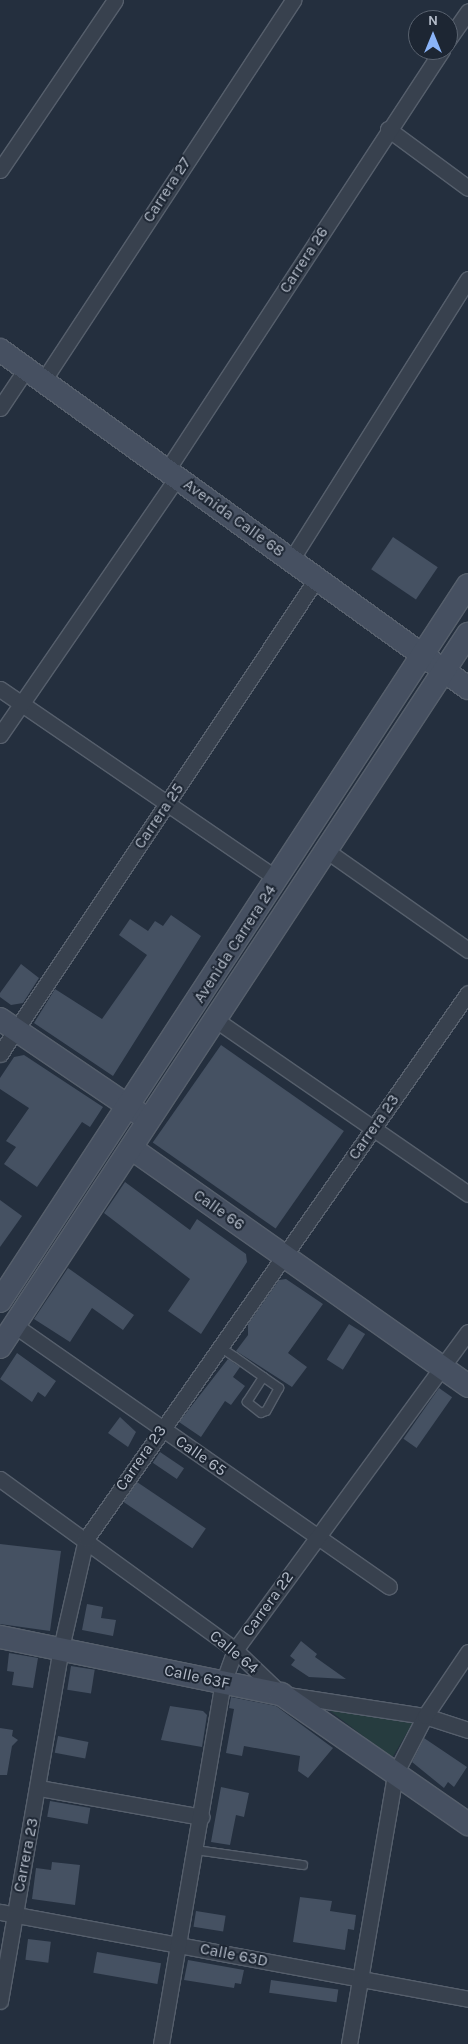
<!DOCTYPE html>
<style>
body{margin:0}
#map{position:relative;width:468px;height:2044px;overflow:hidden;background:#242f3e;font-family:Karla,sans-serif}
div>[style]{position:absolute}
.green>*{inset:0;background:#263c3f}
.building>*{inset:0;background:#455162;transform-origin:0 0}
.roads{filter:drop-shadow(1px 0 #565f6c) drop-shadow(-1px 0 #565f6c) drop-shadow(0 1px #565f6c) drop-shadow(0 -1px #565f6c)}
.lane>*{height:8px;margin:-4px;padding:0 4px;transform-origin:4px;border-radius:4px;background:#38414e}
.street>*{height:15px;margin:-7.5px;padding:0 7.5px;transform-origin:7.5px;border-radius:7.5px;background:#38414e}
.secondary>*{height:22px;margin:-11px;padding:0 11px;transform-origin:11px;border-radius:11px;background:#465061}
span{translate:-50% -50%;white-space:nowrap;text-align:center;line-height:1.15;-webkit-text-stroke:4px #1d2633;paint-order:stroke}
.street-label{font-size:16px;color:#b4bcc9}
.north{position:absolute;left:408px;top:10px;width:50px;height:50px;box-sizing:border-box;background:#1d2633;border:1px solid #59626f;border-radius:50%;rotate:0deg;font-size:14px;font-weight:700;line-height:20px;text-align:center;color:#b4bcc9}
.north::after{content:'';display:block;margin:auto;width:18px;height:22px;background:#8ab4f8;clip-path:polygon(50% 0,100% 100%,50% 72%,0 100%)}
</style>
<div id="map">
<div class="green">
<div style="clip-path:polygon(329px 1710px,414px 1721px,392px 1758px)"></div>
</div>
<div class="building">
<div style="left:393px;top:537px;width:54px;height:39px;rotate:34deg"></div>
<div style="clip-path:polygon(171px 915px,201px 936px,113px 1076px,34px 1023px,55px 989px,102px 1019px,147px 955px,119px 935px,130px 919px,148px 931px,155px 921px,163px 926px)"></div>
<div style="clip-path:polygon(21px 964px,39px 978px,23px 1003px,11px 1005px,0 997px,0 993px)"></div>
<div style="left:221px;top:1045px;width:150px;height:119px;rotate:35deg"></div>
<div style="clip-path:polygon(24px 1055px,103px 1107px,90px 1127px,82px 1122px,37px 1187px,4px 1164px,16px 1147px,6px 1141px,29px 1108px,0 1089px,0 1078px,14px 1057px)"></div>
<div style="clip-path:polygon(125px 1182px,190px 1230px,197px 1219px,246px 1254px,247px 1262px,201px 1334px,168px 1311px,190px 1279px,104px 1213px)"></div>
<div style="clip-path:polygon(0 1200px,22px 1216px,0 1247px)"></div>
<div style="clip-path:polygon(68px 1268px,134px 1315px,123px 1330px,92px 1308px,70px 1342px,34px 1319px)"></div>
<div style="clip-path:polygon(286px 1279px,323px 1304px,288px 1353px,307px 1367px,292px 1387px,236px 1351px,248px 1335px,248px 1324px,279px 1280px)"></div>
<div style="left:349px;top:1324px;width:19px;height:42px;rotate:32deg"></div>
<div style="clip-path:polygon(17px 1353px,56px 1381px,45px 1397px,38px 1392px,32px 1402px,0 1379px)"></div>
<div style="clip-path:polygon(228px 1359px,240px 1367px,233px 1377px,245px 1386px,231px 1405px,225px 1401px,201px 1437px,179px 1422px)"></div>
<div style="left:439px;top:1388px;width:16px;height:62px;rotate:35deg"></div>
<div style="clip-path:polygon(120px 1417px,136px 1432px,128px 1447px,108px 1433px)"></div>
<div style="left:160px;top:1452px;width:29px;height:13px;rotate:34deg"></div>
<div style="left:137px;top:1482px;width:83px;height:24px;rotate:34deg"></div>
<div style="clip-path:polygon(0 1544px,61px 1551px,50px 1631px,0 1624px)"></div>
<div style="clip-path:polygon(87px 1604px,103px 1607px,101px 1618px,116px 1620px,113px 1636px,82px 1630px)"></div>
<div style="clip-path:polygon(301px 1641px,317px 1654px,315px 1657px,346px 1679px,309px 1677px,291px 1665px,295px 1660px,290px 1656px)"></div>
<div style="clip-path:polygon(9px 1653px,38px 1658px,33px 1688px,12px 1685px,14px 1672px,7px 1671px)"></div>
<div style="left:71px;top:1666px;width:24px;height:24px;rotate:9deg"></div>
<div style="clip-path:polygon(231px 1697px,276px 1706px,333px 1748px,308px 1778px,298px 1771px,300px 1756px,244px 1746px,242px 1756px,226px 1753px,234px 1709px,229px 1708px)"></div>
<div style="clip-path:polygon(170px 1706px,203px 1711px,207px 1715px,202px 1747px,161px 1740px)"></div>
<div style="clip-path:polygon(0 1728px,13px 1730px,12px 1736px,18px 1740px,12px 1746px,7px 1775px,0 1775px)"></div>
<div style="left:58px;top:1736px;width:31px;height:17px;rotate:11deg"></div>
<div style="clip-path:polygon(424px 1738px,467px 1767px,454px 1787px,448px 1782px,444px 1788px,412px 1762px)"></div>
<div style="clip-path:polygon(221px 1787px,249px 1793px,244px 1817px,236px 1815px,230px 1845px,211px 1842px)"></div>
<div style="left:50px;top:1801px;width:41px;height:16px;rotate:10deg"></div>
<div style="clip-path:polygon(52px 1862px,80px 1865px,75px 1905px,32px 1899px,36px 1868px,51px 1870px)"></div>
<div style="clip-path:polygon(300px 1897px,332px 1901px,330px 1911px,356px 1915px,354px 1930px,348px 1929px,345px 1950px,293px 1942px)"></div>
<div style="left:196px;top:1911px;width:30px;height:16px;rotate:9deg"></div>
<div style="left:28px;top:1939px;width:23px;height:21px;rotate:7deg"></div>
<div style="left:97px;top:1952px;width:65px;height:21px;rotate:10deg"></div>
<div style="clip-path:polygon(188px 1960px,244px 1970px,241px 1984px,235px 1983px,234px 1988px,184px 1980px)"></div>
<div style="left:271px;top:1980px;width:68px;height:13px;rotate:8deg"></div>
</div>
<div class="roads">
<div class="lane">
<div style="left:220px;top:1347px;width:18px;rotate:34deg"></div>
<div style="left:235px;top:1357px;width:54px;rotate:35.2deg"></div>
<div style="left:279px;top:1388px;width:26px;rotate:119deg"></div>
<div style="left:266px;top:1411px;width:5px;rotate:158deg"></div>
<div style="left:261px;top:1413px;width:18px;rotate:-142deg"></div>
<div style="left:247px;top:1402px;width:30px;rotate:-57deg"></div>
<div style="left:196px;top:1850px;width:108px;rotate:8deg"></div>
</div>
<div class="street">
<div style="left:448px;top:40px;width:35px;rotate:-55deg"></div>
<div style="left:388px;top:129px;width:99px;rotate:36.4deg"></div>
<div style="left:0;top:170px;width:205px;rotate:-55.9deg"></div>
<div style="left:43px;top:381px;width:456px;rotate:-56.7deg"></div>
<div style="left:0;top:408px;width:47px;rotate:-56.3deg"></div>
<div style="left:167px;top:470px;width:502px;rotate:-56.78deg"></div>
<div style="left:291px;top:560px;width:332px;rotate:-57.8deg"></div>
<div style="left:0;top:689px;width:336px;rotate:34.4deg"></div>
<div style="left:0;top:735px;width:313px;rotate:-55.5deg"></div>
<div style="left:327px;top:851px;width:172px;rotate:35.1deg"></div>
<div style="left:216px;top:1020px;width:306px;rotate:34.6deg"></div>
<div style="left:0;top:1054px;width:572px;rotate:-56.34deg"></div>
<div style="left:14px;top:1325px;width:457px;rotate:34.9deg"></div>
<div style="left:0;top:1479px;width:291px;rotate:36deg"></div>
<div style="left:235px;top:1650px;width:64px;rotate:43.7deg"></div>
<div style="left:281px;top:1694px;width:146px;rotate:8.7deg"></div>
<div style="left:425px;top:1716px;width:45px;rotate:18deg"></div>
<div style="left:39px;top:1788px;width:165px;rotate:10.1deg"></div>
<div style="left:0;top:1912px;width:476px;rotate:10.5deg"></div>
<div style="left:0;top:2001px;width:358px;rotate:-80.2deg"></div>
<div style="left:61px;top:1648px;width:112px;rotate:-77.1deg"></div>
<div style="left:86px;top:1539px;width:666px;rotate:-55.02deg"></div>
<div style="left:161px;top:2044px;width:366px;rotate:-80.3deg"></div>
<div style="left:223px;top:1683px;width:35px;rotate:-70deg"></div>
<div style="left:235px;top:1650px;width:394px;rotate:-53.8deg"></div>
<div style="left:349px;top:2044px;width:274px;rotate:-80.3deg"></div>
<div style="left:395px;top:1774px;width:65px;rotate:-62.7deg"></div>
<div style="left:425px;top:1716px;width:77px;rotate:-56.1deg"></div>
</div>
<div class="secondary">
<div style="left:0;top:350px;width:577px;rotate:35.84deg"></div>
<div style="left:0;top:1019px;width:169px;rotate:34.2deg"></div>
<div style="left:131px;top:1148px;width:413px;rotate:35.2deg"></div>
<div style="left:0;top:1301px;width:855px;rotate:-56.83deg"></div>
<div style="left:0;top:1347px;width:853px;rotate:-56.72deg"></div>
<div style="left:0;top:1637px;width:287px;rotate:11.5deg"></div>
<div style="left:281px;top:1694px;width:228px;rotate:34.8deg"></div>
</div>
</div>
<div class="street-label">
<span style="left:167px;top:190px;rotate:-57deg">Carrera 27</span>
<span style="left:304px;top:260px;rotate:-57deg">Carrera 26</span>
<span style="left:234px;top:518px;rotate:36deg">Avenida Calle 68</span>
<span style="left:159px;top:816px;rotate:-56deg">Carrera 25</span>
<span style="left:235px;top:944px;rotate:-57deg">Avenida Carrera 24</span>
<span style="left:374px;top:1127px;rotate:-55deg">Carrera 23</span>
<span style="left:219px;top:1210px;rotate:35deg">Calle 66</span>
<span style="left:201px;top:1456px;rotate:35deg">Calle 65</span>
<span style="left:141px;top:1458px;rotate:-55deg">Carrera 23</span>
<span style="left:268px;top:1604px;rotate:-54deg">Carrera 22</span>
<span style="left:234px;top:1652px;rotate:40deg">Calle 64</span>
<span style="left:197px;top:1677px;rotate:12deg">Calle 63F</span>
<span style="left:26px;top:1855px;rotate:-79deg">Carrera 23</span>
<span style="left:234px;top:1955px;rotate:11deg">Calle 63D</span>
</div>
<div class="north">N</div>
</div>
